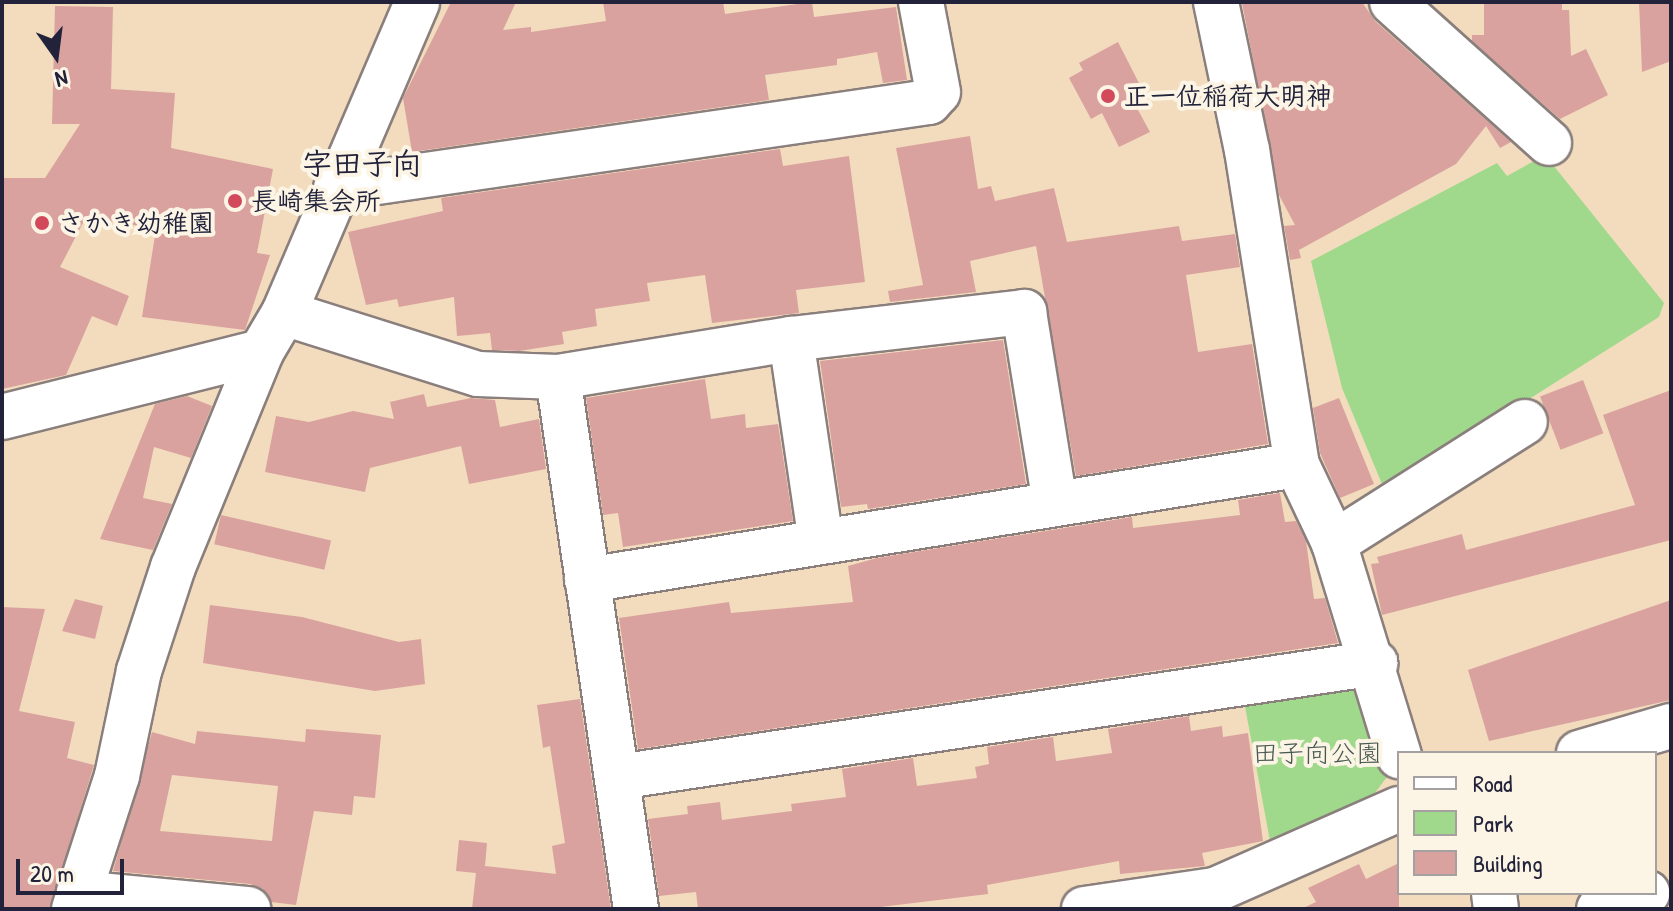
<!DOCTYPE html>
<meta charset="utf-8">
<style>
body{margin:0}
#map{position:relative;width:1673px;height:911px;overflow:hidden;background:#f2dcbd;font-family:"Patrick Hand","Klee One",sans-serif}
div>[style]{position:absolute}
.green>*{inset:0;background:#a0d98c}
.building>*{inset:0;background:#daa29f;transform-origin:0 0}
.roads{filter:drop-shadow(2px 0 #8a7f7c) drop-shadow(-2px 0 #8a7f7c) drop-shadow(0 2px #8a7f7c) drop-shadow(0 -2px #8a7f7c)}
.minor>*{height:44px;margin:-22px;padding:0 22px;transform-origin:22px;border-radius:22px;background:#fff}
.tertiary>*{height:44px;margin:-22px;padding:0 22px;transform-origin:22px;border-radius:22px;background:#fff}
.dots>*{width:22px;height:22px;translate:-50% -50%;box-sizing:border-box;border:4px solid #fcf5e5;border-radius:50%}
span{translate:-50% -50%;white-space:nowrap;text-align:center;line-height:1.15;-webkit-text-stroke:8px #fcf5e5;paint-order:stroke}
.poi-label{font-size:26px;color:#22223b;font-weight:700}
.left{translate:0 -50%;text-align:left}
.park-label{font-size:26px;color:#485953}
.quarter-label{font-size:30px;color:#22223b;font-weight:700}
.frame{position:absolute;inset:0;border:4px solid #22223b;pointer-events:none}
.legend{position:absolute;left:1397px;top:751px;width:260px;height:144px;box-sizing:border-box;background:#fcf5e5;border:2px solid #a5a1a1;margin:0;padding:10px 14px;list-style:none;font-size:24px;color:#22223b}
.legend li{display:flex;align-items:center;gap:16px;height:40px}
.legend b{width:40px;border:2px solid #a5a1a1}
.north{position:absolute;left:16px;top:16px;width:80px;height:80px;-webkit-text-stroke:6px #fcf5e5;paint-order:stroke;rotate:166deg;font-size:22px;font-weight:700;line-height:32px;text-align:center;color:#22223b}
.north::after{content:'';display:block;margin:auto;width:28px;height:36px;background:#22223b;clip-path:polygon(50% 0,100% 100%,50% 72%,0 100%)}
.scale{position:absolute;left:16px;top:859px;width:108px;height:36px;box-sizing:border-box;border:4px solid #22223b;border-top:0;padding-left:10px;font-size:24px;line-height:28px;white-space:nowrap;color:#22223b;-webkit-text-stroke:6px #fcf5e5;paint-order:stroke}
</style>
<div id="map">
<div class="green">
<div style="clip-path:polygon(1545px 155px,1664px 303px,1659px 317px,1399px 481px,1382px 484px,1342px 388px,1311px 261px,1497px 163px,1507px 176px)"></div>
<div style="clip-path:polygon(1346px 687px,1368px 698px,1387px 777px,1371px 798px,1270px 841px,1244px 701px)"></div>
</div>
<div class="building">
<div style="clip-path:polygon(451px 2px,516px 2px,503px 30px,531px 27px,531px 32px,606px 21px,603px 2px,723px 2px,725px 14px,812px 2px,814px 17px,896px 7px,907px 80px,883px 83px,877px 52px,837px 59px,837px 65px,765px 75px,769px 100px,412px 152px,403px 98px)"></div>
<div style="clip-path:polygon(1362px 2px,1375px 21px,1511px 142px,1500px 148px,1486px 126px,1456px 164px,1299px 250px,1301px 258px,1290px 260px,1284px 226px,1295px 225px,1279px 195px,1242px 3px)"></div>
<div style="clip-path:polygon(1484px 2px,1562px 2px,1562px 10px,1569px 10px,1571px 56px,1586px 49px,1608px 95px,1560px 119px,1472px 41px,1472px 35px,1484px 35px)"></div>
<div style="clip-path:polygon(1639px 2px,1671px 2px,1671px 61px,1642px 72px)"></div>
<div style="clip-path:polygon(55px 6px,113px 7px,111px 89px,175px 93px,171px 148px,273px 169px,257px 253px,270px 255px,245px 330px,142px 317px,156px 229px,86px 217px,60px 267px,129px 296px,117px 326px,92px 316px,66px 375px,2px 389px,2px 178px,45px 178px,80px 124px,52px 124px)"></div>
<div style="clip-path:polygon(1118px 42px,1144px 93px,1132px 99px,1150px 132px,1119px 147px,1102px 113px,1091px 119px,1069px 78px,1083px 70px,1079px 63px)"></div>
<div style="clip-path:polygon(970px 136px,978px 189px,991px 186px,995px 201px,1054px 188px,1067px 242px,1179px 226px,1182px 241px,1235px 234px,1240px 267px,1186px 275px,1198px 352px,1252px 344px,1268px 444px,1076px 476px,1036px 246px,970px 261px,976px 292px,890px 302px,888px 291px,923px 285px,896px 148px)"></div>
<div style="clip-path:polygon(780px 149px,783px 166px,849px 156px,865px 282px,796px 290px,799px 313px,712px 323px,705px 275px,647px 283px,650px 301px,595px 309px,597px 326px,562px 332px,564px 344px,519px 351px,492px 350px,490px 333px,457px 336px,454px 297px,399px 307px,397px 299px,366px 305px,348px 232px,443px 211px,441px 198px)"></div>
<div style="clip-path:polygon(1003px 340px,1026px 484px,868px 509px,867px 504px,841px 507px,820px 361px)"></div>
<div style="clip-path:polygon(705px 379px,711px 419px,745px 414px,746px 428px,778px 424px,793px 521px,623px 547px,618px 513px,603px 515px,586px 398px)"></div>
<div style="left:1583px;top:380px;width:57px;height:46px;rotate:69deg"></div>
<div style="clip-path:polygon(1671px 390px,1671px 540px,1382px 615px,1371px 564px,1379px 563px,1377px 557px,1462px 534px,1466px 550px,1635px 505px,1603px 415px)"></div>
<div style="clip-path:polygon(424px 394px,427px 407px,471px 398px,495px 400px,500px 427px,539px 419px,546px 469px,469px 484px,461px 446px,370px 468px,365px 492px,265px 472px,276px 416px,309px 422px,353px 411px,394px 419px,390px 402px)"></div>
<div style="clip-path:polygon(187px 396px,212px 406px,191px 458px,154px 447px,143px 498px,172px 504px,153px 550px,100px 539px,155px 404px)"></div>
<div style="clip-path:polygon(1339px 398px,1374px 484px,1340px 498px,1320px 453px,1313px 408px)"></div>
<div style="clip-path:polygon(1280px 493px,1285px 522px,1296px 521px,1306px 541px,1314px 599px,1325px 598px,1338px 643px,638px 749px,619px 618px,729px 602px,731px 613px,853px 602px,848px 566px,877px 558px,1132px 517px,1133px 528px,1240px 515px,1238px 500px)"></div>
<div style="left:221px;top:515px;width:113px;height:30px;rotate:13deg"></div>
<div style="clip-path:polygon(75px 599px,103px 606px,95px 639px,62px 631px)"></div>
<div style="clip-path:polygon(1671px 600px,1671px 700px,1489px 741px,1468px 670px)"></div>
<div style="clip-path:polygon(210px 605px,302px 617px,399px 642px,421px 639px,425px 684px,375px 691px,203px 663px)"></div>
<div style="clip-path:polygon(2px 607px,45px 609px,19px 711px,75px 722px,67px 758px,94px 765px,50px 909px,2px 909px)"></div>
<div style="clip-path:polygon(580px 699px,611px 909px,472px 909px,476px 873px,456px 871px,459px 840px,487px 843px,485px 866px,556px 874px,552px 846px,565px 843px,550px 746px,543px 748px,537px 705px)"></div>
<div style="clip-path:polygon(1189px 716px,1191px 731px,1222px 726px,1223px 737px,1248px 733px,1263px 841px,1202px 853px,1205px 866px,1120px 874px,1119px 861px,987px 885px,988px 894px,864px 909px,698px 909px,696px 892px,659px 896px,648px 819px,688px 814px,687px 806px,720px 802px,722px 820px,792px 811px,791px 804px,846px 797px,842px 769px,913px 758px,917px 786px,977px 778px,975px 767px,989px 764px,987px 747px,1053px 737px,1056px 761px,1112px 753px,1108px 729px)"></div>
<div style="clip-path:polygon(evenodd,306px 729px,381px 735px,375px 798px,354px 796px,352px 815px,314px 811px,296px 905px,271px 902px,263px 889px,250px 884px,113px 871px,152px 732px,195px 744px,197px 731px,305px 742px,306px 729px,172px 775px,278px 786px,272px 841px,160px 831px,172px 775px)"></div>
<div style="clip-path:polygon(1399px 863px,1399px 909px,1301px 909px,1316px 902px,1308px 888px,1359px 864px,1366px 879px)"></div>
</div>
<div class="roads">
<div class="minor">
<div style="left:1216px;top:2px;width:151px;rotate:78.2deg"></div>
<div style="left:1247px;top:150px;width:319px;rotate:81deg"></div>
<div style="left:1297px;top:465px;width:86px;rotate:64.6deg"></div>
<div style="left:1334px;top:543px;width:223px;rotate:73deg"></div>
<div style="left:1392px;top:2px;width:211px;rotate:41.9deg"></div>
<div style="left:336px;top:188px;width:599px;rotate:-8.25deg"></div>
<div style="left:929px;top:102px;width:13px;rotate:-48deg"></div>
<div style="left:938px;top:92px;width:92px;rotate:-100.7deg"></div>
<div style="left:284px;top:313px;width:203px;rotate:17.5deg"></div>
<div style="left:478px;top:374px;width:80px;rotate:2.1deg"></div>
<div style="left:558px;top:377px;width:236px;rotate:-9.3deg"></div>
<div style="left:791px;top:339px;width:235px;rotate:-6.6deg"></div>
<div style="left:1024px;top:312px;width:194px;rotate:80.8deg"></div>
<div style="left:791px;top:339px;width:205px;rotate:81.6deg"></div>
<div style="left:558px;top:377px;width:538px;rotate:81.66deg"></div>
<div style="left:1334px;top:543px;width:226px;rotate:-32.4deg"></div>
<div style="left:587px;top:580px;width:719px;rotate:-9.2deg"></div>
<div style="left:1579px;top:753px;width:96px;rotate:-16.4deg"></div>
<div style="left:618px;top:777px;width:766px;rotate:-8.56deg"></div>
<div style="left:79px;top:893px;width:170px;rotate:5.4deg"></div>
<div style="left:1494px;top:893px;width:16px;rotate:83deg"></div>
<div style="left:1084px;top:909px;width:132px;rotate:-8.3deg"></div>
<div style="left:1215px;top:890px;width:201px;rotate:-23.8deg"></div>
<div style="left:1599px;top:909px;width:51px;rotate:-18.4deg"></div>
</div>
<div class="tertiary">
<div style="left:2px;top:417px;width:267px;rotate:-14.1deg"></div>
<div style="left:74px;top:909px;width:140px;rotate:-72.1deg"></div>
<div style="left:117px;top:776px;width:107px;rotate:-78.2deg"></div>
<div style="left:139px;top:671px;width:109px;rotate:-71.9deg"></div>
<div style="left:173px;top:567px;width:232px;rotate:-67.7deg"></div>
<div style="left:261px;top:352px;width:45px;rotate:-59.5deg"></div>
<div style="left:284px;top:313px;width:338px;rotate:-66.8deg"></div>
</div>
</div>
<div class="dots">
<div style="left:1108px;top:96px;background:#d1495b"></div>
<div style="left:235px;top:201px;background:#d1495b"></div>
<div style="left:42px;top:223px;background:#d1495b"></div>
</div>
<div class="poi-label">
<span class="left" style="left:1124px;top:96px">正一位稲荷大明神</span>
<span class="left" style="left:251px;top:201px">長崎集会所</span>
<span class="left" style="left:58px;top:223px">さかき幼稚園</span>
</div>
<div class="park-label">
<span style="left:1317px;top:753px">田子向公園</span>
</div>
<div class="quarter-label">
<span style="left:362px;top:163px">字田子向</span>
</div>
<div class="frame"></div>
<ul class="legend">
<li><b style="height:10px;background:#fff"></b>Road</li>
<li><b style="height:22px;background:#a0d98c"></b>Park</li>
<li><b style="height:22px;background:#daa29f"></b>Building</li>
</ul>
<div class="north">N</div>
<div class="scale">20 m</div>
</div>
